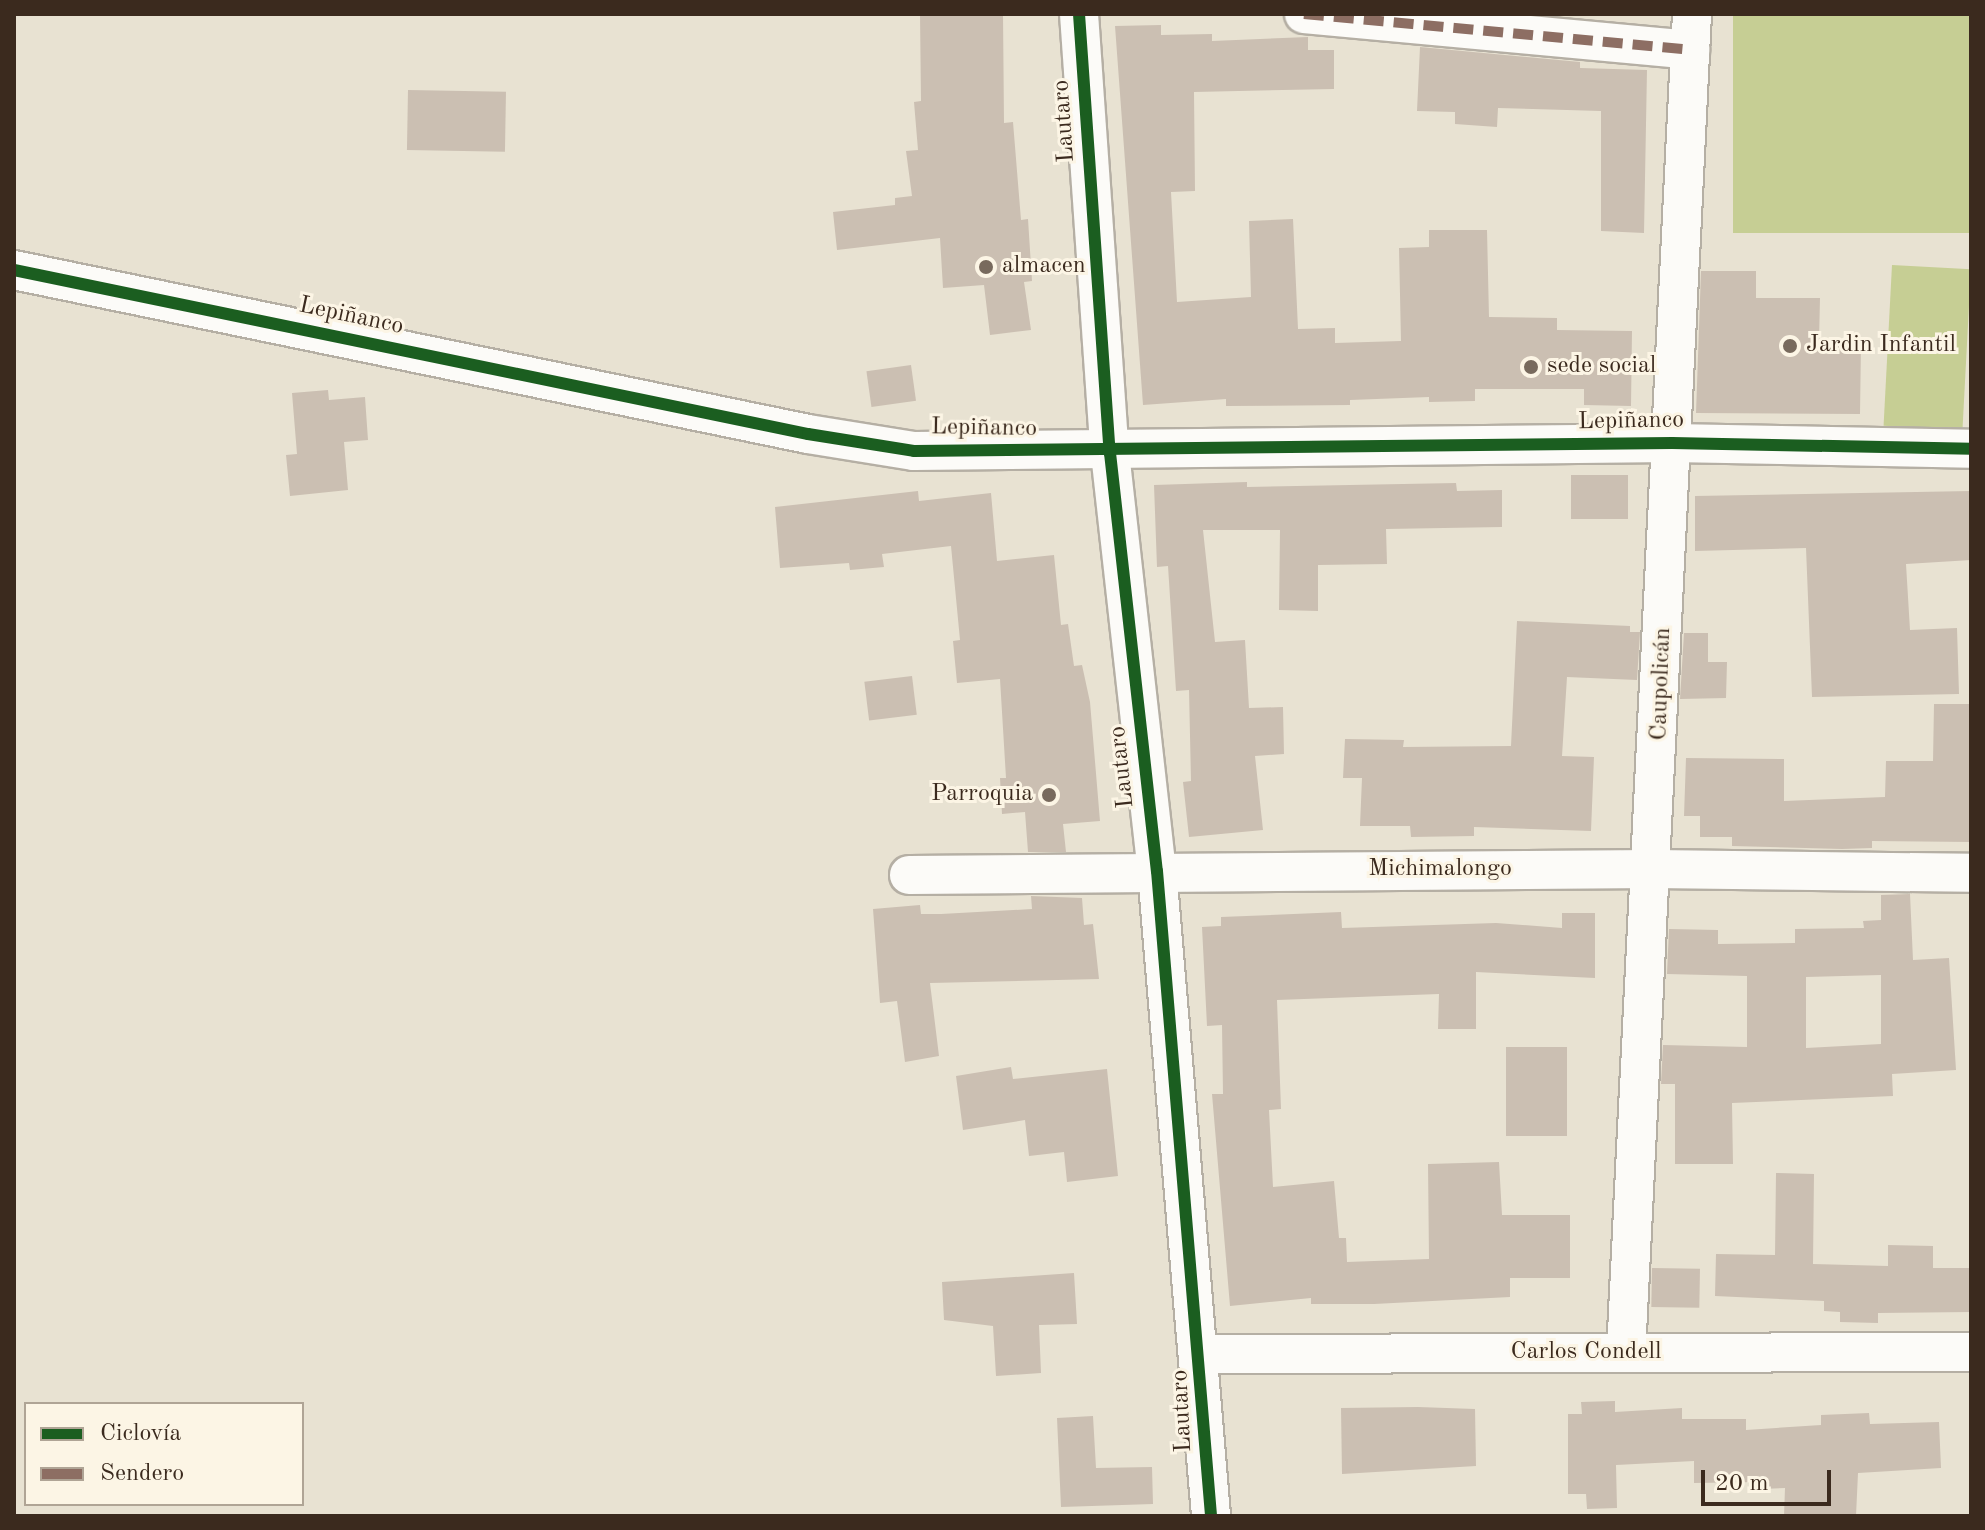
<!DOCTYPE html>
<meta charset="utf-8">
<style>
body{margin:0}
#map{position:relative;width:1985px;height:1530px;overflow:hidden;background:#e8e2d2;font-family:"Old Standard TT",serif}
div>[style]{position:absolute}
.green>*{inset:0;background:#c6ce94;transform-origin:0 0}
.building>*{inset:0;background:#cbbfb2;transform-origin:0 0}
.roads{filter:drop-shadow(2px 0 #b5afa4) drop-shadow(-2px 0 #b5afa4) drop-shadow(0 2px #b5afa4) drop-shadow(0 -2px #b5afa4)}
.minor>*{height:38px;margin:-19px;padding:0 19px;transform-origin:19px;border-radius:19px;background:#fcfbf8}
.quiet>*{height:10px;margin-top:-5px;transform-origin:0;background:repeating-linear-gradient(90deg,#8d6e63 0 20px,transparent 0 30px)}
.cycleway>*{height:12px;margin:-6px;padding:0 6px;transform-origin:6px;border-radius:6px;background:#1b5e20}
.dots>*{width:22px;height:22px;translate:-50% -50%;box-sizing:border-box;border:4px solid #fcf5e5;border-radius:50%}
span{translate:-50% -50%;white-space:nowrap;text-align:center;line-height:1.15;-webkit-text-stroke:6px #fcf5e5;paint-order:stroke}
.street-label{font-size:24px;color:#3b2a1e}
.poi-label{font-size:24px;color:#3b2a1e}
.left{translate:0 -50%;text-align:left}
.right{translate:-100% -50%;text-align:right}
.frame{position:absolute;inset:0;border:16px solid #3b2a1e;pointer-events:none}
.legend{position:absolute;left:24px;top:1402px;width:280px;height:104px;box-sizing:border-box;background:#fcf5e5;border:2px solid #afa495;margin:0;padding:10px 14px;list-style:none;font-size:24px;color:#3b2a1e}
.legend li{display:flex;align-items:center;gap:16px;height:40px}
.legend b{width:40px;border:2px solid #afa495}
.scale{position:absolute;left:1701px;top:1470px;width:130px;height:36px;box-sizing:border-box;border:4px solid #3b2a1e;border-top:0;padding-left:10px;font-size:24px;line-height:28px;white-space:nowrap;color:#3b2a1e;-webkit-text-stroke:6px #fcf5e5;paint-order:stroke}
</style>
<div id="map">
<div class="green">
<div style="left:1733px;top:14px;width:238px;height:219px"></div>
<div style="left:1892px;top:265px;width:79px;height:161px;rotate:3deg"></div>
</div>
<div class="building">
<div style="clip-path:polygon(920px 14px,1003px 14px,1004px 123px,1013px 122px,1021px 220px,1028px 219px,1032px 281px,1024px 282px,1031px 330px,990px 335px,984px 285px,943px 288px,940px 238px,837px 250px,833px 212px,895px 205px,895px 198px,912px 196px,906px 151px,918px 150px,914px 102px,921px 101px)"></div>
<div style="clip-path:polygon(1161px 25px,1161px 35px,1212px 34px,1212px 41px,1308px 37px,1308px 50px,1334px 50px,1334px 89px,1194px 92px,1195px 191px,1171px 192px,1177px 302px,1251px 297px,1249px 221px,1293px 219px,1298px 329px,1335px 328px,1335px 343px,1401px 341px,1399px 248px,1429px 247px,1429px 230px,1487px 230px,1489px 317px,1557px 318px,1557px 330px,1632px 331px,1631px 406px,1584px 405px,1584px 389px,1475px 389px,1475px 401px,1429px 402px,1429px 397px,1350px 400px,1350px 405px,1226px 406px,1226px 399px,1143px 405px,1115px 26px)"></div>
<div style="clip-path:polygon(1420px 47px,1580px 62px,1580px 68px,1647px 70px,1644px 233px,1601px 231px,1601px 111px,1498px 108px,1497px 127px,1455px 124px,1455px 112px,1417px 111px)"></div>
<div style="left:408px;top:90px;width:98px;height:60px;rotate:1deg"></div>
<div style="clip-path:polygon(1701px 271px,1756px 271px,1756px 298px,1820px 298px,1819px 342px,1861px 343px,1860px 414px,1696px 413px)"></div>
<div style="left:911px;top:365px;width:36px;height:45px;rotate:82deg"></div>
<div style="clip-path:polygon(328px 390px,329px 400px,365px 397px,368px 440px,344px 442px,348px 490px,290px 496px,286px 455px,297px 454px,292px 393px)"></div>
<div style="left:1571px;top:475px;width:57px;height:44px"></div>
<div style="clip-path:polygon(1247px 482px,1247px 487px,1456px 483px,1457px 491px,1502px 490px,1502px 527px,1386px 529px,1387px 564px,1318px 565px,1318px 611px,1279px 610px,1280px 530px,1203px 530px,1215px 642px,1245px 640px,1249px 708px,1283px 707px,1284px 754px,1255px 756px,1263px 830px,1189px 837px,1183px 782px,1191px 781px,1189px 690px,1176px 691px,1168px 566px,1157px 567px,1154px 485px)"></div>
<div style="clip-path:polygon(918px 491px,919px 501px,991px 493px,997px 561px,1054px 555px,1061px 625px,1068px 624px,1074px 666px,1082px 665px,1090px 702px,1100px 821px,1063px 824px,1066px 852px,1028px 852px,1025px 812px,1002px 814px,1000px 778px,1006px 778px,1000px 679px,957px 683px,953px 641px,960px 640px,951px 546px,882px 554px,884px 567px,850px 570px,849px 563px,780px 568px,775px 507px)"></div>
<div style="clip-path:polygon(1971px 491px,1971px 560px,1906px 564px,1910px 630px,1957px 628px,1959px 694px,1812px 697px,1806px 548px,1695px 551px,1695px 496px)"></div>
<div style="clip-path:polygon(1517px 621px,1630px 626px,1630px 632px,1640px 632px,1637px 680px,1567px 677px,1562px 756px,1594px 757px,1591px 831px,1474px 827px,1474px 836px,1411px 837px,1410px 826px,1360px 826px,1362px 778px,1343px 778px,1345px 739px,1404px 740px,1403px 747px,1511px 746px)"></div>
<div style="clip-path:polygon(1684px 633px,1708px 633px,1708px 662px,1727px 662px,1726px 698px,1680px 699px)"></div>
<div style="left:912px;top:676px;width:39px;height:48px;rotate:83deg"></div>
<div style="clip-path:polygon(1934px 704px,1971px 704px,1971px 842px,1872px 841px,1872px 848px,1842px 849px,1732px 846px,1732px 837px,1700px 837px,1700px 816px,1684px 816px,1686px 758px,1784px 759px,1784px 801px,1885px 797px,1886px 761px,1933px 761px)"></div>
<div style="clip-path:polygon(evenodd,1910px 894px,1913px 960px,1949px 958px,1956px 1070px,1892px 1074px,1893px 1096px,1732px 1103px,1733px 1164px,1675px 1164px,1675px 1084px,1661px 1084px,1663px 1045px,1747px 1047px,1747px 976px,1667px 974px,1669px 929px,1718px 930px,1718px 944px,1795px 943px,1795px 929px,1864px 928px,1863px 921px,1881px 920px,1881px 895px,1910px 894px,1881px 975px,1881px 1044px,1806px 1048px,1806px 977px,1881px 975px)"></div>
<div style="clip-path:polygon(1031px 896px,1082px 898px,1084px 925px,1093px 924px,1099px 979px,930px 983px,939px 1056px,905px 1062px,897px 1001px,880px 1003px,873px 909px,920px 905px,921px 914px,941px 914px,1032px 909px)"></div>
<div style="clip-path:polygon(1341px 912px,1342px 928px,1496px 923px,1562px 928px,1562px 913px,1595px 913px,1595px 978px,1476px 972px,1476px 1029px,1438px 1029px,1439px 994px,1277px 1000px,1281px 1109px,1269px 1110px,1273px 1187px,1334px 1181px,1339px 1238px,1346px 1238px,1347px 1262px,1429px 1259px,1428px 1164px,1499px 1162px,1502px 1215px,1570px 1215px,1570px 1278px,1510px 1278px,1510px 1297px,1374px 1304px,1311px 1304px,1311px 1298px,1230px 1306px,1212px 1094px,1223px 1094px,1222px 1025px,1207px 1026px,1202px 927px,1221px 926px,1221px 917px)"></div>
<div style="left:1506px;top:1047px;width:61px;height:89px"></div>
<div style="clip-path:polygon(1011px 1067px,1013px 1079px,1107px 1069px,1118px 1176px,1067px 1182px,1064px 1152px,1029px 1156px,1025px 1120px,963px 1130px,956px 1076px)"></div>
<div style="clip-path:polygon(1776px 1173px,1814px 1174px,1813px 1264px,1888px 1266px,1888px 1245px,1933px 1246px,1933px 1268px,1971px 1268px,1971px 1312px,1878px 1313px,1878px 1323px,1840px 1322px,1840px 1312px,1824px 1311px,1824px 1301px,1715px 1296px,1716px 1254px,1775px 1255px)"></div>
<div style="left:1652px;top:1268px;width:48px;height:39px;rotate:1deg"></div>
<div style="clip-path:polygon(1074px 1273px,1077px 1324px,1039px 1325px,1041px 1373px,996px 1376px,993px 1326px,944px 1320px,942px 1282px)"></div>
<div style="clip-path:polygon(1615px 1401px,1615px 1412px,1682px 1408px,1682px 1419px,1746px 1419px,1746px 1430px,1821px 1425px,1821px 1415px,1869px 1413px,1870px 1424px,1939px 1422px,1941px 1468px,1858px 1473px,1856px 1516px,1784px 1516px,1785px 1488px,1760px 1489px,1759px 1482px,1694px 1483px,1694px 1461px,1616px 1465px,1617px 1508px,1587px 1509px,1586px 1494px,1568px 1494px,1568px 1414px,1582px 1414px,1581px 1402px)"></div>
<div style="clip-path:polygon(1418px 1407px,1475px 1409px,1476px 1466px,1342px 1474px,1341px 1408px)"></div>
<div style="clip-path:polygon(1093px 1416px,1096px 1468px,1152px 1467px,1153px 1504px,1061px 1507px,1057px 1418px)"></div>
</div>
<div class="roads">
<div class="minor">
<div style="left:1079px;top:14px;width:440px;rotate:86deg"></div>
<div style="left:1110px;top:453px;width:421px;rotate:83.6deg"></div>
<div style="left:1157px;top:871px;width:647px;rotate:85.21deg"></div>
<div style="left:1304px;top:14px;width:388px;rotate:5.3deg"></div>
<div style="left:14px;top:270px;width:811px;rotate:11.67deg"></div>
<div style="left:808px;top:434px;width:107px;rotate:9.1deg"></div>
<div style="left:914px;top:451px;width:758px;rotate:-0.6deg"></div>
<div style="left:1672px;top:443px;width:299px;rotate:1.1deg"></div>
<div style="left:909px;top:875px;width:745px;rotate:-0.46deg"></div>
<div style="left:1654px;top:869px;width:317px;rotate:0.7deg"></div>
<div style="left:1626px;top:1353px;width:1341px;rotate:-87.18deg"></div>
<div style="left:1202px;top:1354px;width:769px;rotate:-0.15deg"></div>
</div>
</div>
<div class="quiet">
<div style="left:1304px;top:14px;width:388px;rotate:5.3deg"></div>
</div>
<div class="cycleway">
<div style="left:1079px;top:14px;width:440px;rotate:86deg"></div>
<div style="left:1110px;top:453px;width:421px;rotate:83.6deg"></div>
<div style="left:1157px;top:871px;width:647px;rotate:85.21deg"></div>
<div style="left:14px;top:270px;width:811px;rotate:11.67deg"></div>
<div style="left:808px;top:434px;width:107px;rotate:9.1deg"></div>
<div style="left:914px;top:451px;width:758px;rotate:-0.6deg"></div>
<div style="left:1672px;top:443px;width:299px;rotate:1.1deg"></div>
</div>
<div class="dots">
<div style="left:986px;top:267px;background:#786a5d"></div>
<div style="left:1790px;top:346px;background:#786a5d"></div>
<div style="left:1531px;top:367px;background:#786a5d"></div>
<div style="left:1049px;top:795px;background:#786a5d"></div>
</div>
<div class="street-label">
<span style="left:1065px;top:121px;rotate:-94deg">Lautaro</span>
<span style="left:351px;top:317px;rotate:12deg">Lepiñanco</span>
<span style="left:1631px;top:422px;rotate:-1deg">Lepiñanco</span>
<span style="left:984px;top:429px;rotate:1deg">Lepiñanco</span>
<span style="left:1662px;top:684px;rotate:-88deg">Caupolicán</span>
<span style="left:1123px;top:767px;rotate:-96deg">Lautaro</span>
<span style="left:1440px;top:870px">Michimalongo</span>
<span style="left:1586px;top:1353px">Carlos Condell</span>
<span style="left:1183px;top:1411px;rotate:-93deg">Lautaro</span>
</div>
<div class="poi-label">
<span class="left" style="left:1002px;top:267px">almacen</span>
<span class="left" style="left:1806px;top:346px">Jardin Infantil</span>
<span class="left" style="left:1547px;top:367px">sede social</span>
<span class="right" style="left:1033px;top:795px">Parroquia</span>
</div>
<div class="frame"></div>
<ul class="legend">
<li><b style="height:10px;background:#1b5e20"></b>Ciclovía</li>
<li><b style="height:10px;background:#8d6e63"></b>Sendero</li>
</ul>
<div class="scale">20 m</div>
</div>
